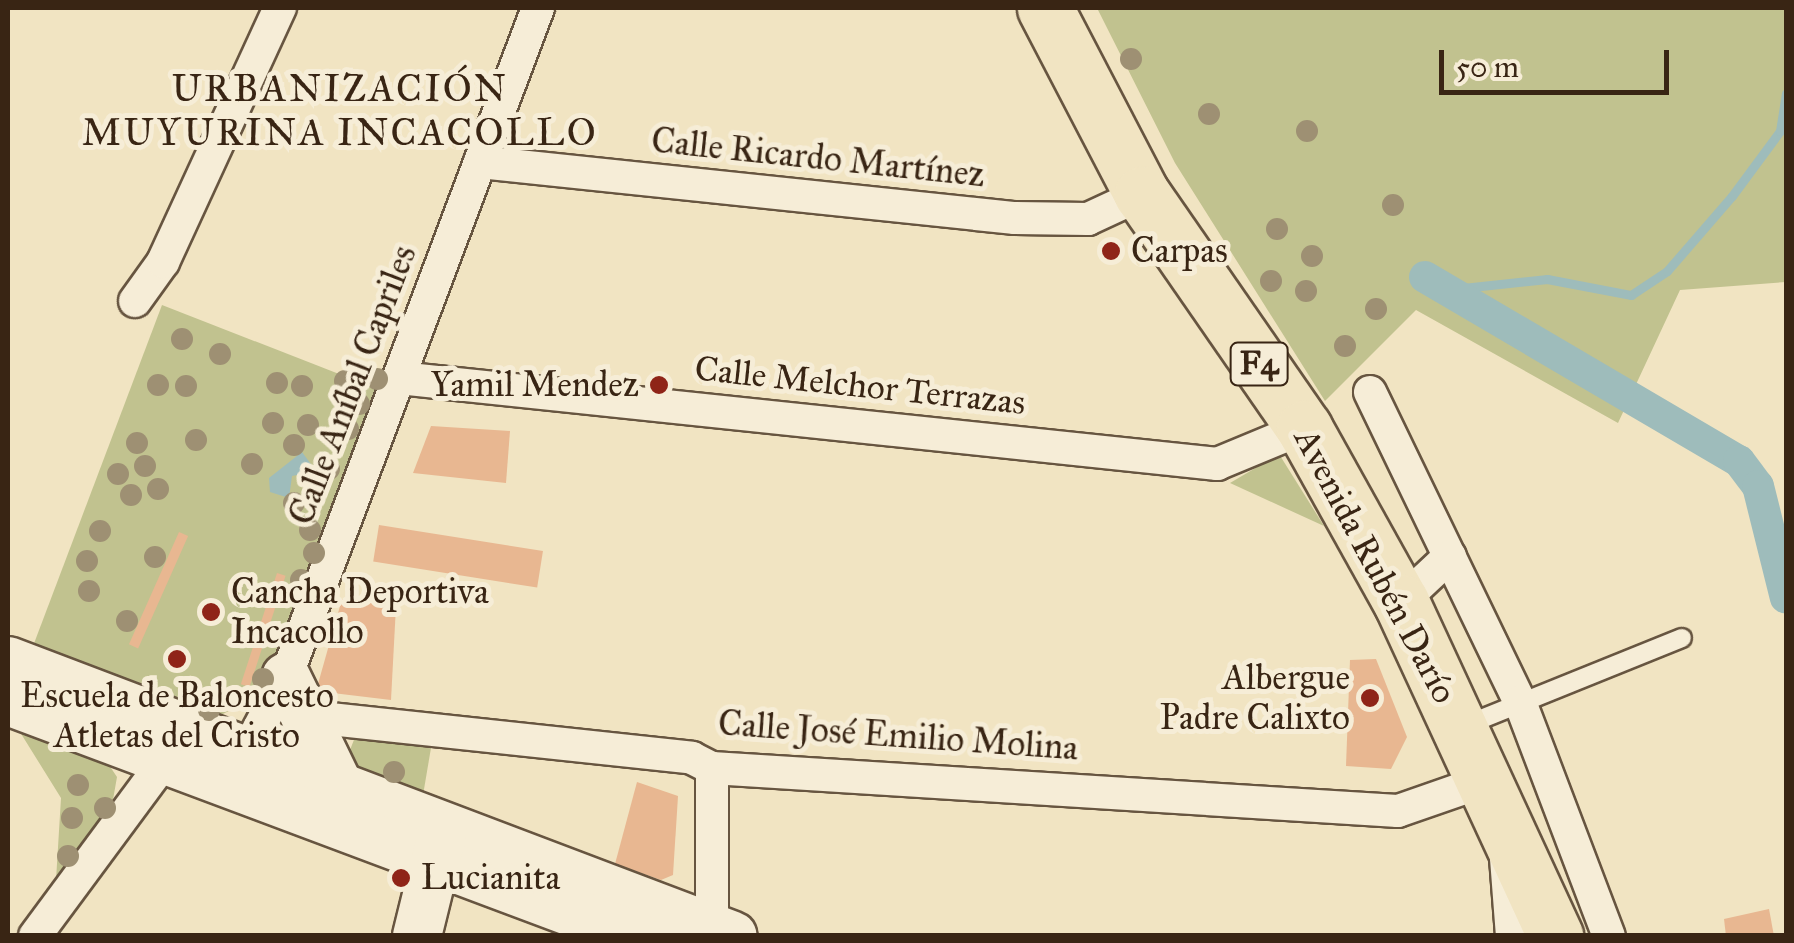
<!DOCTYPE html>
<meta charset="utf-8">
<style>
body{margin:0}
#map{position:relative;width:1794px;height:943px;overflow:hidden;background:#f1e4c2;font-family:"IM FELL Great Primer",serif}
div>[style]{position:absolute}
.green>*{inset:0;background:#c1c28f}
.water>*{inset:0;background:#9ebcbb}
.stream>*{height:9px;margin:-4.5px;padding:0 4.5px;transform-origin:4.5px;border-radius:4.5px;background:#9ebcbb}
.canal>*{height:32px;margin:-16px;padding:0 16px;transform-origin:16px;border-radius:16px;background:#9ebcbb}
.building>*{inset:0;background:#e8b791;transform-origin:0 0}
.roads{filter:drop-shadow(2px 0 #675540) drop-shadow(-2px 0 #675540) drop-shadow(0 2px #675540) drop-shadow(0 -2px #675540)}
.service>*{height:18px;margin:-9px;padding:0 9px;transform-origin:9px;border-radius:9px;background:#f6edd7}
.minor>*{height:32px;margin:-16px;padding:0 16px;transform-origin:16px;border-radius:16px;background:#f6edd7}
.secondary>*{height:48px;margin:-24px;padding:0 24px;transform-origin:24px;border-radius:24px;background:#f6edd7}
.trunk>*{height:55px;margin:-27.5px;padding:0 27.5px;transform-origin:27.5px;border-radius:27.5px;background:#f1e4c2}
.trees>*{width:22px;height:22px;margin:-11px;border-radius:50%;background:#9e9073}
.dots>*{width:28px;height:28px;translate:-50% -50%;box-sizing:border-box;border:5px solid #f6edd7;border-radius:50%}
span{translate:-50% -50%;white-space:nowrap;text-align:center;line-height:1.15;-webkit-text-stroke:10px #f6edd7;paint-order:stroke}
.shield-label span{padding:2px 8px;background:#f6edd7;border:2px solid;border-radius:8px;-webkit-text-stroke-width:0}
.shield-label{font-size:32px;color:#392514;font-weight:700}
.street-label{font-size:35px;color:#392514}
.poi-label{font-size:35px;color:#392514}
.left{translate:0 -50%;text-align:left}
.right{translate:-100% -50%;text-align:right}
.neighbourhood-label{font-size:38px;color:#392514;letter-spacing:2.5px}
.frame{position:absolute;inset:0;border:10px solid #392514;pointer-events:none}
.scale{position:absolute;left:1439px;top:50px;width:230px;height:45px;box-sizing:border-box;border:5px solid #392514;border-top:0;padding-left:12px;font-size:30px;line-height:35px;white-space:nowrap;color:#392514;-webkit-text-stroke:8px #f6edd7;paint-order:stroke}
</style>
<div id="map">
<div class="green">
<div style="clip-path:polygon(1097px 8px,1786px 8px,1786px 282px,1680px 290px,1618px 423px,1416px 310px,1325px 401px,1175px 163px)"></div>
<div style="clip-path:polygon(162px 305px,380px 390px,262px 694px,219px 716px,30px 654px)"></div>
<div style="clip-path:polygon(1279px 454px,1324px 526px,1230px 483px)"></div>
<div style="clip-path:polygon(10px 716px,107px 762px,117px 777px,111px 811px,56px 880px,61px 798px)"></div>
<div style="clip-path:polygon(355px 737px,432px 742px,422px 801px,344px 766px)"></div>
</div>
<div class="water">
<div style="clip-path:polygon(302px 452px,316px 471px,292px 476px,289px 498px,270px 492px,269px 478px)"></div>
</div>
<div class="stream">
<div style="left:1444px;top:290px;width:104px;rotate:-6.1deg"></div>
<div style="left:1547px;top:279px;width:86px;rotate:10.8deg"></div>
<div style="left:1631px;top:295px;width:43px;rotate:-33.7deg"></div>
<div style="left:1667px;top:271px;width:99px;rotate:-49.1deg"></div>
<div style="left:1732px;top:196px;width:81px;rotate:-53.6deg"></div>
<div style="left:1780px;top:131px;width:38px;rotate:-81deg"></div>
</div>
<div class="canal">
<div style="left:1425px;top:277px;width:364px;rotate:30.4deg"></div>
<div style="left:1739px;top:461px;width:31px;rotate:53deg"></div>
<div style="left:1758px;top:486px;width:115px;rotate:76deg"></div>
</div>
<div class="building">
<div style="clip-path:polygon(431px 426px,510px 431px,506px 483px,413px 473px)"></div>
<div style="left:379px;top:525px;width:166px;height:37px;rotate:9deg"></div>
<div style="left:179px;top:532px;width:10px;height:123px;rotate:24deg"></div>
<div style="left:277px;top:573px;width:9px;height:117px;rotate:18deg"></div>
<div style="clip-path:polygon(342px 599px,396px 606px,391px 700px,316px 691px)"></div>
<div style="clip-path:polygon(1376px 659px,1407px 737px,1391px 769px,1346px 766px,1350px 660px)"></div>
<div style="clip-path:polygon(637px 782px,678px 796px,673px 875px,661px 880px,615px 864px)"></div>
<div style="clip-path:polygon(1769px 909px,1774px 936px,1726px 936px,1724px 919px)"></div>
</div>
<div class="roads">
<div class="service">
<div style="left:1464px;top:726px;width:235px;rotate:-22deg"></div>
</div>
<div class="minor">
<div style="left:480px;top:162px;width:538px;rotate:5.98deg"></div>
<div style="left:1015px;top:218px;width:73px;rotate:0.8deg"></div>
<div style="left:1088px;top:219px;width:60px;rotate:-24.8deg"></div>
<div style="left:135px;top:301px;width:48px;rotate:-54.3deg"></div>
<div style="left:163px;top:262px;width:280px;rotate:-65.3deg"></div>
<div style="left:399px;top:378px;width:823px;rotate:6deg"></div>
<div style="left:1217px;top:464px;width:94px;rotate:-22.5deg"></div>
<div style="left:1370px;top:392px;width:344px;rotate:64.2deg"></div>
<div style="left:1520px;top:702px;width:250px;rotate:69.2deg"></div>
<div style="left:1401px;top:602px;width:67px;rotate:-43.2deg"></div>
<div style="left:302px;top:716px;width:392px;rotate:6.1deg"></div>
<div style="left:692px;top:758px;width:22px;rotate:27deg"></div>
<div style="left:712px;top:768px;width:687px;rotate:3.59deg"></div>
<div style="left:1398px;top:811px;width:91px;rotate:-19.2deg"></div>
<div style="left:239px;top:766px;width:101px;rotate:-62.2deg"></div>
<div style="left:286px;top:677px;width:715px;rotate:-69.36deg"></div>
<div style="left:35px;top:936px;width:240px;rotate:-53.5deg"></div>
<div style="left:712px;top:936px;width:168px;rotate:-90deg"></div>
</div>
<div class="secondary">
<div style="left:8px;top:661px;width:775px;rotate:20.77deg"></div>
<div style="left:286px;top:677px;width:121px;rotate:64.1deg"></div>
<div style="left:8px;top:701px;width:671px;rotate:20.52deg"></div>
<div style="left:1514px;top:858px;width:78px;rotate:85.6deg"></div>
<div style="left:417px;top:936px;width:109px;rotate:-76.2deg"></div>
</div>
<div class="trunk">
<div style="left:1045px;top:8px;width:210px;rotate:62.5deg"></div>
<div style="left:1142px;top:194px;width:285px;rotate:55.3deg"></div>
<div style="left:1304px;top:428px;width:199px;rotate:60.9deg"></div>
<div style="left:1401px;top:602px;width:368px;rotate:65.2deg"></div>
</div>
</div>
<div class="trees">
<div style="left:1131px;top:59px"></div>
<div style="left:1209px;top:114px"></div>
<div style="left:1307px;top:131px"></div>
<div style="left:1393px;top:205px"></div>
<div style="left:1277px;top:229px"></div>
<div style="left:1312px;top:256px"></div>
<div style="left:1271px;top:281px"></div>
<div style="left:1306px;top:291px"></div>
<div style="left:1376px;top:309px"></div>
<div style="left:182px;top:339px"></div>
<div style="left:1345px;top:346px"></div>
<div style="left:220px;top:354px"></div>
<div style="left:377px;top:379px"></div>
<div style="left:345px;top:381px"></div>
<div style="left:277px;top:383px"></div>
<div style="left:158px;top:385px"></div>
<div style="left:186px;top:386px"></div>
<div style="left:302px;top:386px"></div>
<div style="left:359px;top:404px"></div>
<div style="left:273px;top:423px"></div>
<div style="left:308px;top:425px"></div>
<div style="left:348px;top:429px"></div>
<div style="left:196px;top:440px"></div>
<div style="left:137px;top:443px"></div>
<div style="left:294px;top:445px"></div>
<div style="left:252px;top:464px"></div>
<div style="left:145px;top:466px"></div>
<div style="left:329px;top:469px"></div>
<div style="left:118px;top:474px"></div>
<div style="left:158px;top:489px"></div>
<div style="left:131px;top:495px"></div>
<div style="left:294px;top:503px"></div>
<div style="left:310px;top:530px"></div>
<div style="left:100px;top:531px"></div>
<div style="left:314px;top:553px"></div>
<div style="left:155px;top:557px"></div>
<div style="left:87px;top:561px"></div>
<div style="left:301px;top:580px"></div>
<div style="left:89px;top:591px"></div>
<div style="left:127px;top:621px"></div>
<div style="left:263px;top:679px"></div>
<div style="left:209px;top:710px"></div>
<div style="left:394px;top:772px"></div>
<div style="left:78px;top:785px"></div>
<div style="left:105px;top:808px"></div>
<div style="left:72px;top:818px"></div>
<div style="left:68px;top:856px"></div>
</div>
<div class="dots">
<div style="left:1111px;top:251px;background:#8f2418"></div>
<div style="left:659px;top:385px;background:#8f2418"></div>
<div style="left:211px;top:612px;background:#8f2418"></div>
<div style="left:177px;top:659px;background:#8f2418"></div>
<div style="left:1370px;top:698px;background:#8f2418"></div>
<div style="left:401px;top:878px;background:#8f2418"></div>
</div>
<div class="shield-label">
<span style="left:1259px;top:364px">F4</span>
</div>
<div class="street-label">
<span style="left:818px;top:158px;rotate:6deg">Calle Ricardo Martínez</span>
<span style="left:353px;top:385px;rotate:-69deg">Calle Aníbal Capriles</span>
<span style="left:860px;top:386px;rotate:6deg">Calle Melchor Terrazas</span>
<span style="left:1375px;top:566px;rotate:62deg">Avenida Rubén Darío</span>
<span style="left:898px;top:736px;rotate:4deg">Calle José Emilio Molina</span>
</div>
<div class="poi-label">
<span class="left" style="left:1131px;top:251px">Carpas</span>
<span class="right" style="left:639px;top:385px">Yamil Mendez</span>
<span class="left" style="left:231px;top:612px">Cancha Deportiva<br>Incacollo</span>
<span class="right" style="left:1350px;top:698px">Albergue<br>Padre Calixto</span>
<span style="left:177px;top:716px">Escuela de Baloncesto<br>Atletas del Cristo</span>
<span class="left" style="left:421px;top:878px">Lucianita</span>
</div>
<div class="neighbourhood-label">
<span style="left:340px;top:111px">URBANIZACIÓN<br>MUYURINA INCACOLLO</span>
</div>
<div class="frame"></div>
<div class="scale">50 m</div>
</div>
